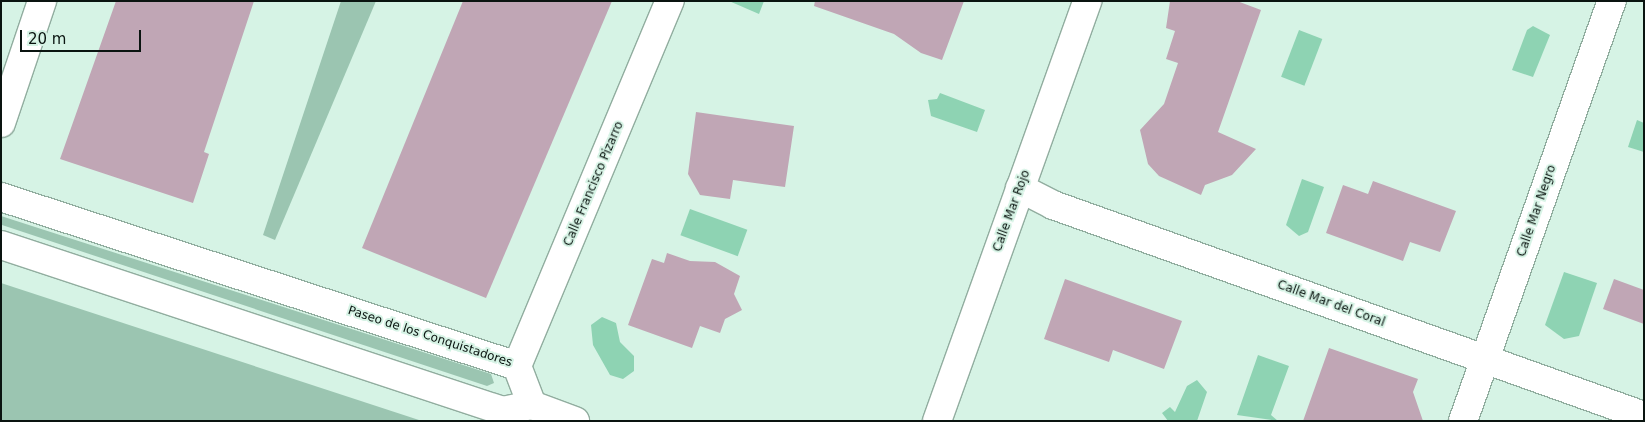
<!DOCTYPE html>
<style>
body{margin:0}
#map{position:relative;width:1645px;height:422px;overflow:hidden;background:#d6f3e5;font-family:"DejaVu Sans",sans-serif}
div>[style]{position:absolute}
.green>*{inset:0;background:#9bc5b1}
.water>*{inset:0;background:#8ed3b3;transform-origin:0 0}
.building>*{inset:0;background:#c0a6b5}
.roads{filter:drop-shadow(1px 0 #91ad9f) drop-shadow(-1px 0 #91ad9f) drop-shadow(0 1px #91ad9f) drop-shadow(0 -1px #91ad9f)}
.minor>*{height:28px;margin:-14px;padding:0 14px;transform-origin:14px;border-radius:14px;background:#fff}
span{translate:-50% -50%;white-space:nowrap;text-align:center;line-height:1.15;-webkit-text-stroke:4px #d6f3e5;paint-order:stroke}
.street-label{font-size:12px;color:#0a1410}
.frame{position:absolute;inset:0;border:2px solid #0a1410;pointer-events:none}
.scale{position:absolute;left:20px;top:30px;width:121px;height:22px;box-sizing:border-box;border:2px solid #0a1410;border-top:0;padding-left:6px;font-size:15px;line-height:18px;white-space:nowrap;color:#0a1410;-webkit-text-stroke:4px #d6f3e5;paint-order:stroke}
</style>
<div id="map">
<div class="green">
<div style="clip-path:polygon(341px 1px,376px 1px,275px 240px,263px 235px)"></div>
<div style="clip-path:polygon(1px 216px,491px 374px,494px 383px,487px 386px,2px 225px)"></div>
<div style="clip-path:polygon(1px 283px,422px 421px,1px 421px)"></div>
</div>
<div class="water">
<div style="clip-path:polygon(729px 1px,764px 1px,759px 14px)"></div>
<div style="clip-path:polygon(1533px 26px,1550px 35px,1533px 77px,1512px 70px,1527px 30px)"></div>
<div style="left:1299px;top:30px;width:25px;height:50px;rotate:21deg"></div>
<div style="clip-path:polygon(940px 93px,985px 110px,977px 132px,931px 116px,928px 100px,937px 99px)"></div>
<div style="clip-path:polygon(1637px 120px,1644px 123px,1644px 152px,1628px 147px)"></div>
<div style="clip-path:polygon(1302px 179px,1324px 187px,1308px 232px,1299px 236px,1286px 225px)"></div>
<div style="left:690px;top:209px;width:61px;height:28px;rotate:20deg"></div>
<div style="clip-path:polygon(1564px 272px,1597px 283px,1579px 336px,1564px 339px,1545px 325px)"></div>
<div style="clip-path:polygon(602px 317px,616px 323px,620px 342px,634px 356px,634px 371px,623px 379px,610px 375px,593px 345px,591px 325px)"></div>
<div style="clip-path:polygon(1258px 355px,1289px 366px,1271px 415px,1278px 421px,1237px 415px)"></div>
<div style="clip-path:polygon(1197px 380px,1207px 392px,1197px 421px,1168px 421px,1162px 413px,1170px 407px,1175px 412px,1187px 386px)"></div>
</div>
<div class="building">
<div style="clip-path:polygon(116px 1px,254px 1px,204px 152px,209px 154px,193px 203px,60px 159px)"></div>
<div style="clip-path:polygon(463px 1px,612px 1px,486px 298px,362px 248px)"></div>
<div style="clip-path:polygon(815px 1px,964px 1px,942px 60px,921px 53px,894px 34px,814px 6px)"></div>
<div style="clip-path:polygon(1170px 1px,1237px 1px,1261px 10px,1218px 132px,1256px 149px,1232px 175px,1205px 185px,1201px 195px,1159px 176px,1148px 164px,1140px 130px,1164px 104px,1178px 63px,1166px 59px,1175px 31px,1166px 28px)"></div>
<div style="clip-path:polygon(696px 112px,794px 126px,785px 187px,733px 180px,730px 199px,700px 195px,688px 174px)"></div>
<div style="clip-path:polygon(1373px 181px,1456px 211px,1440px 252px,1410px 242px,1403px 261px,1326px 233px,1343px 185px,1368px 194px)"></div>
<div style="clip-path:polygon(667px 253px,690px 261px,715px 262px,740px 276px,734px 294px,742px 310px,725px 319px,720px 333px,700px 326px,692px 348px,628px 325px,652px 259px,664px 263px)"></div>
<div style="clip-path:polygon(1065px 279px,1182px 321px,1164px 369px,1113px 350px,1109px 362px,1044px 339px)"></div>
<div style="clip-path:polygon(1614px 279px,1644px 290px,1644px 324px,1603px 309px)"></div>
<div style="clip-path:polygon(1329px 348px,1418px 379px,1413px 392px,1423px 421px,1303px 421px)"></div>
</div>
<div class="roads">
<div class="minor">
<div style="left:1px;top:123px;width:129px;rotate:-71.4deg"></div>
<div style="left:1020px;top:188px;width:37px;rotate:27deg"></div>
<div style="left:1053px;top:205px;width:628px;rotate:19.65deg"></div>
<div style="left:1px;top:197px;width:543px;rotate:18.13deg"></div>
<div style="left:517px;top:366px;width:42px;rotate:69deg"></div>
<div style="left:1px;top:245px;width:529px;rotate:18.3deg"></div>
<div style="left:503px;top:411px;width:30px;rotate:-12deg"></div>
<div style="left:517px;top:366px;width:396px;rotate:-67.3deg"></div>
<div style="left:532px;top:405px;width:46px;rotate:20.4deg"></div>
<div style="left:937px;top:421px;width:446px;rotate:-70.3deg"></div>
<div style="left:1463px;top:421px;width:446px;rotate:-70.5deg"></div>
</div>
</div>
<div class="street-label">
<span style="left:594px;top:184px;rotate:-67deg">Calle Francisco Pizarro</span>
<span style="left:1012px;top:211px;rotate:-70deg">Calle Mar Rojo</span>
<span style="left:1537px;top:211px;rotate:-71deg">Calle Mar Negro</span>
<span style="left:1331px;top:304px;rotate:20deg">Calle Mar del Coral</span>
<span style="left:430px;top:337px;rotate:18deg">Paseo de los Conquistadores</span>
</div>
<div class="frame"></div>
<div class="scale">20 m</div>
</div>
